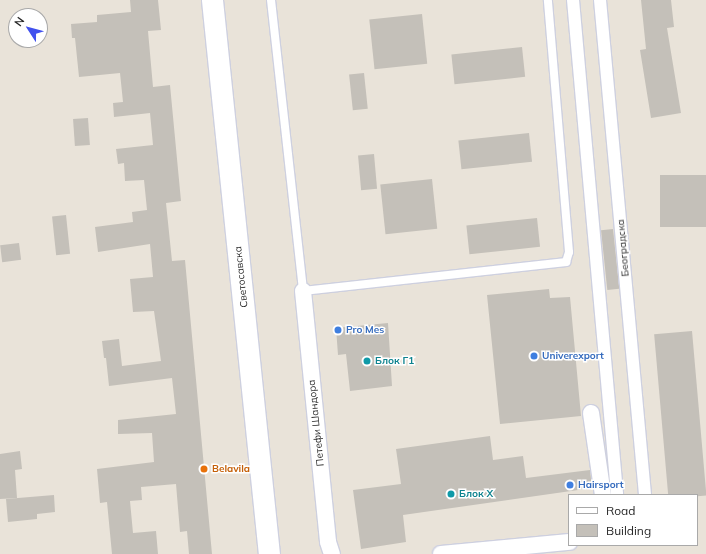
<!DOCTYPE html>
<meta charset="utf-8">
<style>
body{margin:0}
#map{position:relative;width:706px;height:554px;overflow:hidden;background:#e9e3d9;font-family:Mulish,sans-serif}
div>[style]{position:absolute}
.building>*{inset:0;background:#c4c0b9;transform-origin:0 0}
.roads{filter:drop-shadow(1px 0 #ced0df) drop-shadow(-1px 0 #ced0df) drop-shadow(0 1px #ced0df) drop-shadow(0 -1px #ced0df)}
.service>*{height:8px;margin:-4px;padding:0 4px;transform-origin:4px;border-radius:4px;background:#fff}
.pedestrian>*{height:12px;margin:-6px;padding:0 6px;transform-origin:6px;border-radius:6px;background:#fff}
.minor>*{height:16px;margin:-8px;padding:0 8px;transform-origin:8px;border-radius:8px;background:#fff}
.tertiary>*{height:21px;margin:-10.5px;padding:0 10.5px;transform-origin:10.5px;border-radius:10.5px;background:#fff}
.dots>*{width:11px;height:11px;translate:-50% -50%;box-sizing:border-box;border:2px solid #fff;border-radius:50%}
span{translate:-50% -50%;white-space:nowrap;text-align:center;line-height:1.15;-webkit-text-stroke:3px #fff;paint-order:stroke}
.street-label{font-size:10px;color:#272727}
.shop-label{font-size:10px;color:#366cbe;font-weight:700}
.left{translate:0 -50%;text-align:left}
.culture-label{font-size:10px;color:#0d838f;font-weight:700}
.food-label{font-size:10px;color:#c56008;font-weight:700}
.legend{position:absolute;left:568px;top:494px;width:130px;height:52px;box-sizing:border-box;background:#fff;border:1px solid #a9a9a9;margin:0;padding:5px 7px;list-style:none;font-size:12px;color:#272727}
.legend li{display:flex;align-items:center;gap:8px;height:20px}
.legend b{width:20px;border:1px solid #a9a9a9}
.north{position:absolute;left:8px;top:8px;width:40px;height:40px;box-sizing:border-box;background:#fff;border:1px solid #a9a9a9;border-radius:50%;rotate:306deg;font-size:11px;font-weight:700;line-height:16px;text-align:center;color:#272727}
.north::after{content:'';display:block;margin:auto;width:14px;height:18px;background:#4151ee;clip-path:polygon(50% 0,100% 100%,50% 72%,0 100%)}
</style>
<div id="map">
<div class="building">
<div style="clip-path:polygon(130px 0,158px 0,161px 30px,148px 31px,153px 87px,170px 85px,181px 201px,166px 203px,172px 261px,185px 260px,212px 554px,189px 554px,187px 531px,180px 532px,176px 484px,141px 487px,142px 500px,130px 501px,133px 533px,156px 531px,158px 554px,112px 554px,107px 502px,100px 503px,97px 469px,154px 462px,152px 433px,118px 434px,118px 420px,176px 414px,172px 378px,109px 386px,106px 358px,104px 358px,102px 341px,119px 339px,122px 366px,161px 361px,154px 311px,133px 312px,130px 279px,153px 277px,150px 244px,98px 252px,95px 227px,133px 222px,132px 212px,147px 210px,144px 180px,125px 181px,124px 163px,118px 164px,116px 149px,153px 145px,150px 113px,114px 117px,113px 103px,123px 102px,120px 73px,79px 77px,75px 38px,72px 38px,71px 24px,97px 22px,97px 15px,131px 12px)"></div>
<div style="clip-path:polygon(641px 0,671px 0,674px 27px,667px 28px,681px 113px,651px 118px,640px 50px,646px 49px)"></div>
<div style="left:422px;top:14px;width:50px;height:53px;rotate:84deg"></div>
<div style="left:522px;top:47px;width:30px;height:71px;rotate:84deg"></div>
<div style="left:364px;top:73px;width:36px;height:15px;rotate:84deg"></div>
<div style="left:88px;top:118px;width:27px;height:15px;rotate:86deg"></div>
<div style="left:529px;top:133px;width:29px;height:71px;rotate:84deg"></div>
<div style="left:374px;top:154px;width:35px;height:16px;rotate:85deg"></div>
<div style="left:706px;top:175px;width:52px;height:46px;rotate:90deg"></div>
<div style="left:432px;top:179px;width:50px;height:52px;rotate:84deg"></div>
<div style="left:66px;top:215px;width:39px;height:14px;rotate:84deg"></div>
<div style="left:537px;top:218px;width:29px;height:71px;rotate:84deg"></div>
<div style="left:613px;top:229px;width:60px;height:12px;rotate:84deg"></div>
<div style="left:19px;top:243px;width:17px;height:19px;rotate:83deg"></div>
<div style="clip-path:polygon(549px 289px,550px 298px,570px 297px,581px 416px,500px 424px,487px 295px)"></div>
<div style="clip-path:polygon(388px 323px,392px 386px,350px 391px,346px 354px,338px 355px,336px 328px)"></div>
<div style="left:692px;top:331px;width:165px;height:38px;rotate:85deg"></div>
<div style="clip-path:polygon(490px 436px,493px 460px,523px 456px,526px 478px,590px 470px,592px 488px,403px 515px,406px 542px,361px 549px,353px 490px,401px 484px,396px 449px)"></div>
<div style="clip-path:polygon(20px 451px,22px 469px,15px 470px,17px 498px,0 499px,0 454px)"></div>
<div style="clip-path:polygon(54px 495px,55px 512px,37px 514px,37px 519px,8px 522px,6px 499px)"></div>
</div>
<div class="roads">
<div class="service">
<div style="left:271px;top:0;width:293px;rotate:83.7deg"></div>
<div style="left:303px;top:291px;width:265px;rotate:-6.3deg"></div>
<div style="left:566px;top:262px;width:10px;rotate:-73deg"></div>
<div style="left:569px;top:252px;width:253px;rotate:-94.8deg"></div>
</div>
<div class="pedestrian">
<div style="left:573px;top:0;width:497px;rotate:84.9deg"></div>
<div style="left:600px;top:0;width:497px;rotate:84.8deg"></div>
</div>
<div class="minor">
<div style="left:303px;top:291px;width:252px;rotate:84.3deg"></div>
<div style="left:328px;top:542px;width:13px;rotate:72deg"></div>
<div style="left:591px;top:413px;width:83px;rotate:81.7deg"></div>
<div style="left:441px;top:554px;width:129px;rotate:-5.4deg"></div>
</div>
<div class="tertiary">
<div style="left:212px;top:0;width:557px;rotate:84.13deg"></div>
</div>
</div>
<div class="dots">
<div style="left:338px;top:330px;background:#3f7fe0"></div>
<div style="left:534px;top:356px;background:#3f7fe0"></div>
<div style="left:367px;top:361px;background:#0f9aa8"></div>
<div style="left:204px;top:469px;background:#e8710a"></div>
<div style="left:570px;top:485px;background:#3f7fe0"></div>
<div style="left:451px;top:494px;background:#0f9aa8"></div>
</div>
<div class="street-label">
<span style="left:623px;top:248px;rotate:-95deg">Београдска</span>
<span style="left:241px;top:277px;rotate:-96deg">Светосавска</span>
<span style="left:316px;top:423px;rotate:-96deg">Петефи Шандора</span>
</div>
<div class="shop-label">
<span class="left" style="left:346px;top:330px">Pro Mes</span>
<span class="left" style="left:542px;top:356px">Univerexport</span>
<span class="left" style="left:578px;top:485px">Hairsport</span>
</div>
<div class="culture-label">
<span class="left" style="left:375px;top:361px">Блок Г1</span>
<span class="left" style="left:459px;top:494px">Блок Х</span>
</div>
<div class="food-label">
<span class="left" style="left:212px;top:469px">Belavila</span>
</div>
<ul class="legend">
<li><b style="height:5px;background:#fff"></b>Road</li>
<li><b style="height:11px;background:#c4c0b9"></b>Building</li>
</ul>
<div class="north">N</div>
</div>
